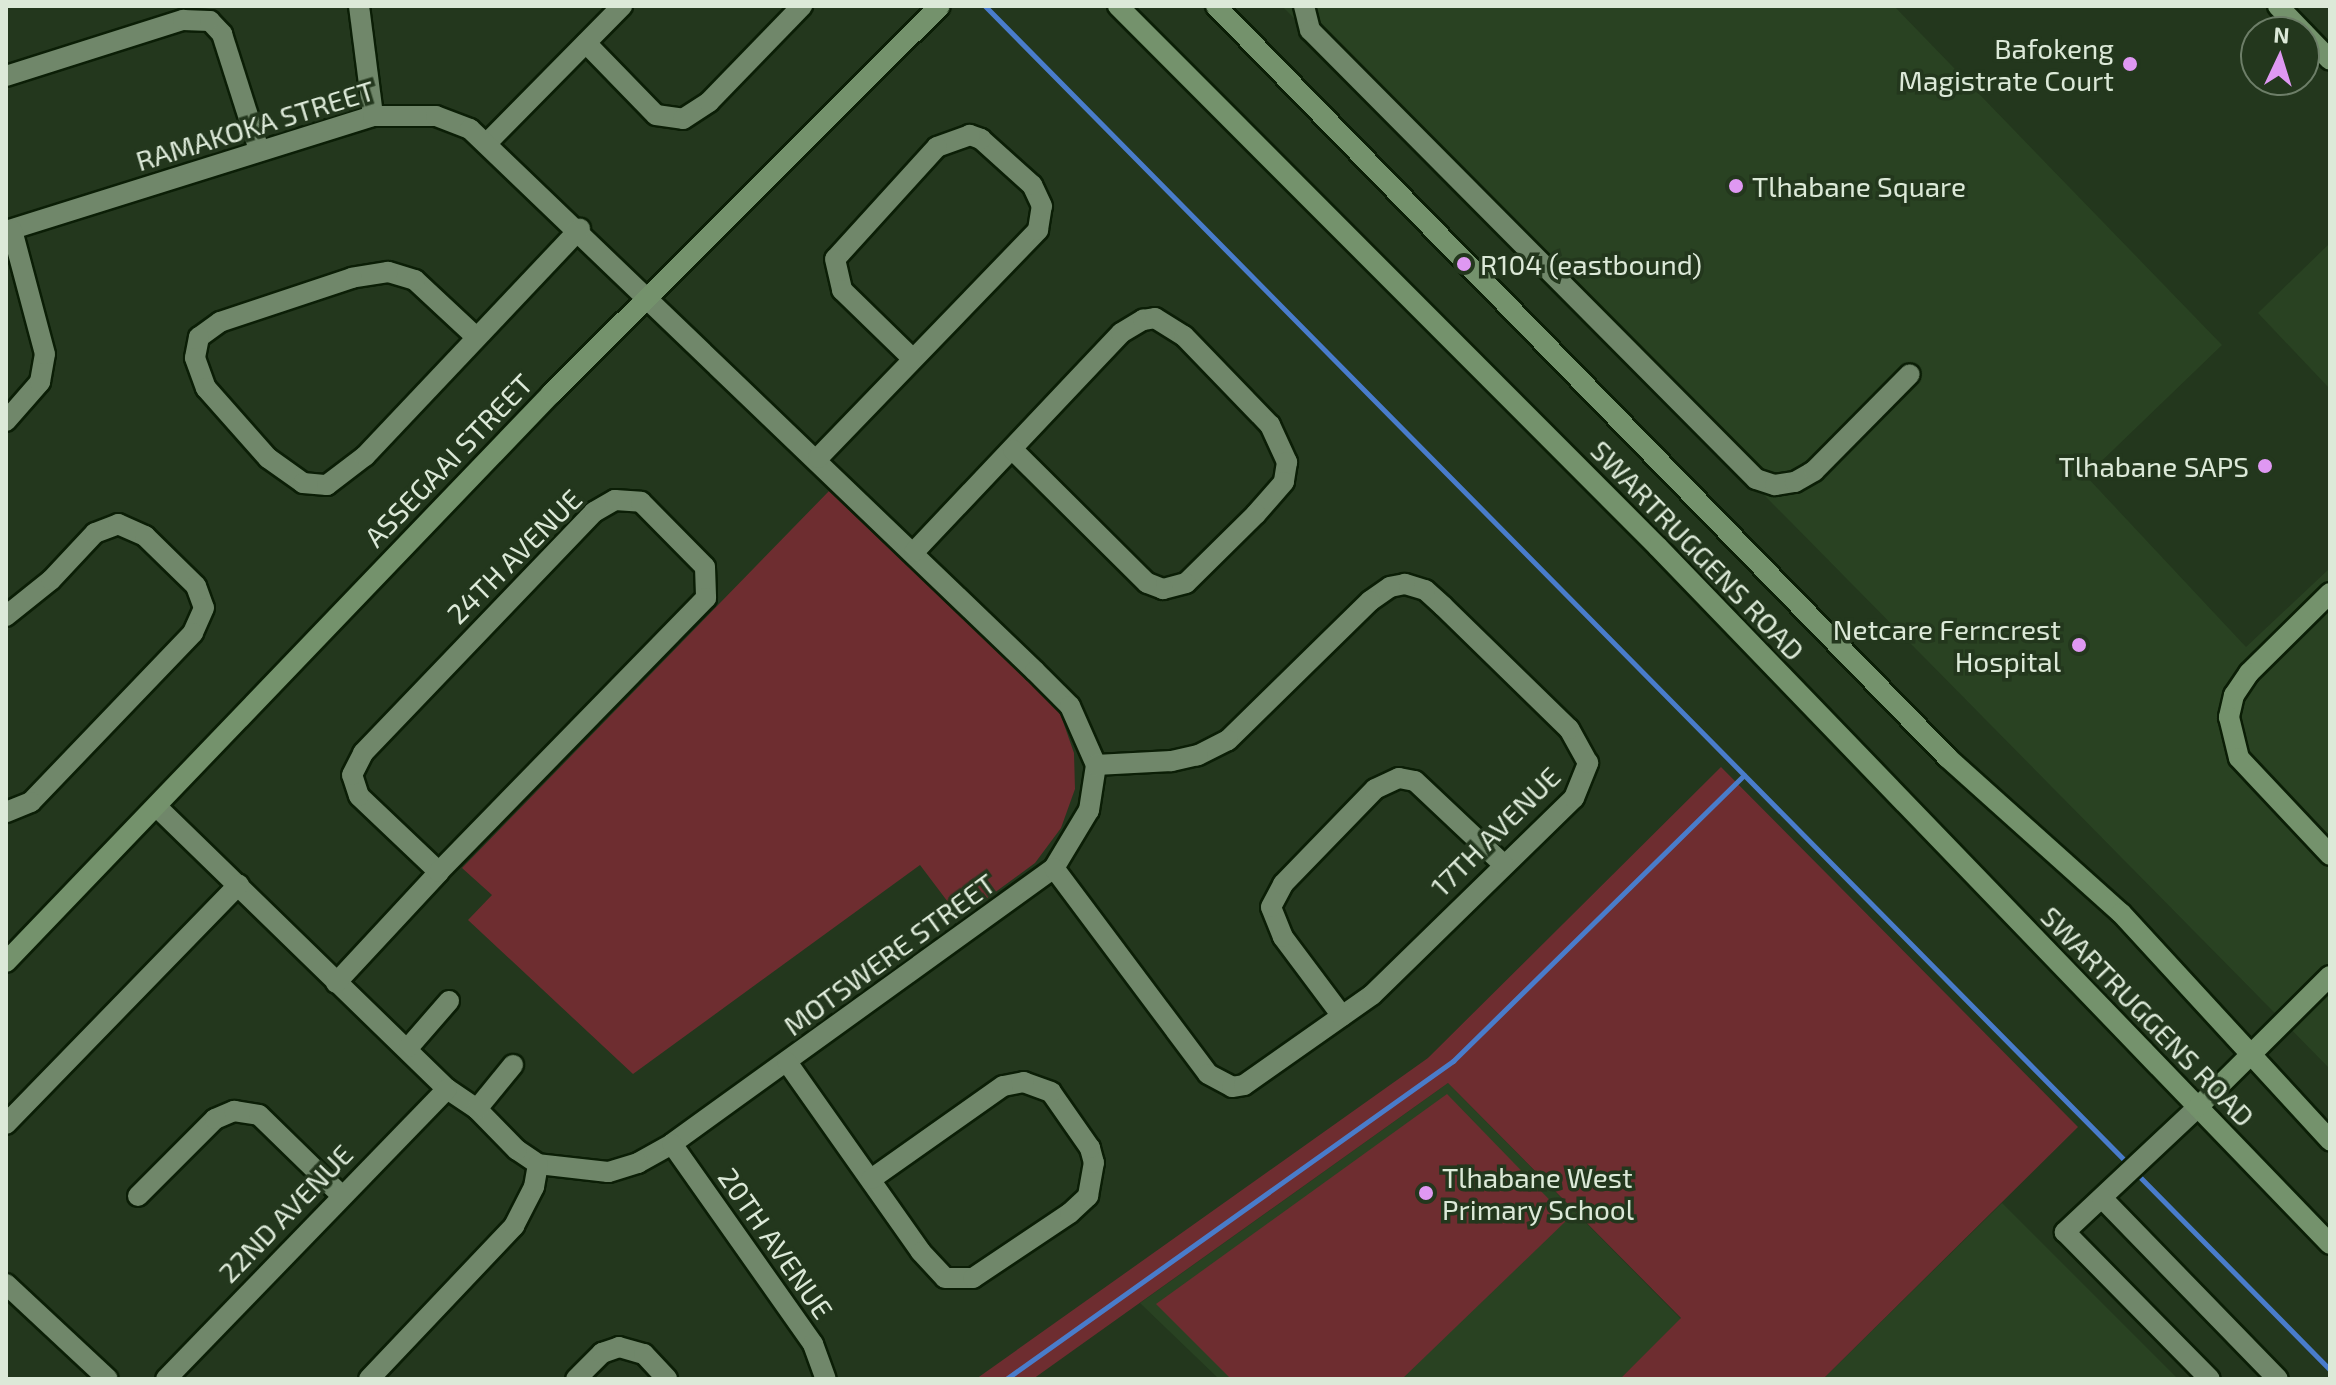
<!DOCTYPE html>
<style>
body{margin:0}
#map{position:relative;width:2336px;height:1385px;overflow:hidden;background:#23371d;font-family:"Exo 2",sans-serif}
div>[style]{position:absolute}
.built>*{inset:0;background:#294222}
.green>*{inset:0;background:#6e2d30}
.stream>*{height:5px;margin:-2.5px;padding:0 2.5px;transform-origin:2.5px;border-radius:2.5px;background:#497ccb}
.roads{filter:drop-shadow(2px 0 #0b1e06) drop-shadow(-2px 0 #0b1e06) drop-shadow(0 2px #0b1e06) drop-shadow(0 -2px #0b1e06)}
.street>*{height:20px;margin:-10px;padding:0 10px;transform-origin:10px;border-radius:10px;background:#70876a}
.secondary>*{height:20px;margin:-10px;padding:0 10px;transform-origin:10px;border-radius:10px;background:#74926c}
.dots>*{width:22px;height:22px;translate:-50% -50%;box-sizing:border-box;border:4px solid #23371d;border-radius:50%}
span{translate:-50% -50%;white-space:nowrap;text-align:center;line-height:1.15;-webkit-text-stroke:7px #23371d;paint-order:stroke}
.poi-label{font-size:28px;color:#dce9d8}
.right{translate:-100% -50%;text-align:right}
.left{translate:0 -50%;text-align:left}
.street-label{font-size:28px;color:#dce9d8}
.frame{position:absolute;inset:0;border:8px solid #dce9d8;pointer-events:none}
.north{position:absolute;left:2240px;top:16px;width:80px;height:80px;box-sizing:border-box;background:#23371d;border:2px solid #6d7e68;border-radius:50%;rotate:4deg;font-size:22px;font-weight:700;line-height:32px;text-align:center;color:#dce9d8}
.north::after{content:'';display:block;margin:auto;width:28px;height:36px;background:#df98f2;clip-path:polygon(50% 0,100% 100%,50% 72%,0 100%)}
</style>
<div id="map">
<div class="built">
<div style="clip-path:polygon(1282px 6px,1894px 6px,2222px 345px,2086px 476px,2246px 647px,2330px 568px,2330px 1069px)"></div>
<div style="clip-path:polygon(2330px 243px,2330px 389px,2258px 313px)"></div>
<div style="clip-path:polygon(1448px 1083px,1681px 1319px,1620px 1379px,1219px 1379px,1140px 1303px)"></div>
<div style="clip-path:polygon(2002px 1203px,2178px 1379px,1823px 1379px)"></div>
</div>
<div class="green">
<div style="clip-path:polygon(829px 491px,1059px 710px,1074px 753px,1075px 789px,1061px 828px,1035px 863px,960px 918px,920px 865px,633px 1074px,468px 920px,492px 895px,462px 868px)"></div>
<div style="clip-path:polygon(1721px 767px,2078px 1127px,1823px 1379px,1620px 1379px,1681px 1318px,1448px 1083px,1033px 1379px,976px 1379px,1428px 1058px)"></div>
<div style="clip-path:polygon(1447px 1094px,1568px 1219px,1402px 1379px,1231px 1379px,1156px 1304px)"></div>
</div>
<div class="stream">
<div style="left:985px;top:6px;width:1627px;rotate:45.37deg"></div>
<div style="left:2135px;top:1172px;width:278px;rotate:45.4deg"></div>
<div style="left:1006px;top:1379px;width:549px;rotate:-35.43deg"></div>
<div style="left:1453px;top:1061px;width:408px;rotate:-44.5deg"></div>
</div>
<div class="roads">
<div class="street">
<div style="left:359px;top:6px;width:111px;rotate:82.7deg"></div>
<div style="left:1304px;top:6px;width:25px;rotate:76deg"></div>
<div style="left:1310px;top:30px;width:633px;rotate:45.19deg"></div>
<div style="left:1756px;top:479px;width:20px;rotate:18deg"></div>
<div style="left:1775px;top:485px;width:20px;rotate:-9deg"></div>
<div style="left:1795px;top:482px;width:22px;rotate:-30deg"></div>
<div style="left:1814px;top:471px;width:136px;rotate:-45.3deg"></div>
<div style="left:586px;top:43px;width:100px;rotate:45.8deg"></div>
<div style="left:656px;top:115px;width:27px;rotate:8deg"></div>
<div style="left:683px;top:119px;width:31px;rotate:-33deg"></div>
<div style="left:709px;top:102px;width:134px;rotate:-45.9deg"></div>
<div style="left:6px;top:76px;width:186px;rotate:-17.6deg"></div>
<div style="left:183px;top:20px;width:27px;rotate:2deg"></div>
<div style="left:210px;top:21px;width:18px;rotate:47deg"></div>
<div style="left:222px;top:34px;width:122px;rotate:72.3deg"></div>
<div style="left:488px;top:142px;width:191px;rotate:-45.4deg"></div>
<div style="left:6px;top:231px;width:385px;rotate:-17.4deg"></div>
<div style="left:373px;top:116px;width:63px"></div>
<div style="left:436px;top:116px;width:36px;rotate:21deg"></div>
<div style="left:470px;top:129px;width:783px;rotate:43.81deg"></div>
<div style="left:1035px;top:671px;width:49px;rotate:45deg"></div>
<div style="left:1070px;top:706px;width:64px;rotate:66.2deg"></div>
<div style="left:1096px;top:765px;width:46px;rotate:98.8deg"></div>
<div style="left:1089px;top:810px;width:68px;rotate:121.1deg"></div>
<div style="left:1054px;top:868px;width:471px;rotate:144.2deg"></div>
<div style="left:672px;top:1144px;width:39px;rotate:151deg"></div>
<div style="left:638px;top:1163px;width:31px;rotate:163deg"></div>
<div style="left:608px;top:1172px;width:70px;rotate:-173.5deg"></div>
<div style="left:538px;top:1164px;width:25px;rotate:-146deg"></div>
<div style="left:517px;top:1150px;width:57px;rotate:-134.3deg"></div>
<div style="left:477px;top:1109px;width:36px;rotate:-146deg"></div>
<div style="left:447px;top:1089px;width:403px;rotate:-135.8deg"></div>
<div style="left:475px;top:336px;width:82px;rotate:-137deg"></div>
<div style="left:415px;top:280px;width:28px;rotate:-163deg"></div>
<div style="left:388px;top:272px;width:36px;rotate:171deg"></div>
<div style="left:352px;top:278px;width:139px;rotate:161.6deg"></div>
<div style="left:220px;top:322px;width:26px;rotate:144deg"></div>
<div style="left:199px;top:337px;width:21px;rotate:101deg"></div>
<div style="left:195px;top:358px;width:32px;rotate:70deg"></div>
<div style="left:206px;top:388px;width:94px;rotate:48.5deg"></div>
<div style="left:268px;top:458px;width:43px;rotate:35.5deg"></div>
<div style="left:303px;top:483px;width:24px;rotate:5deg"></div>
<div style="left:327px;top:485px;width:48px;rotate:-37.3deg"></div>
<div style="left:365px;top:456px;width:313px;rotate:-46.6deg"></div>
<div style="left:6px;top:421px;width:52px;rotate:-48.9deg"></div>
<div style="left:40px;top:382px;width:28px;rotate:-80deg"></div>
<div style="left:45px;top:354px;width:128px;rotate:-104.9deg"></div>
<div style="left:818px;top:458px;width:317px;rotate:-46deg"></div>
<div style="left:1038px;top:230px;width:24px;rotate:-81deg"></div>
<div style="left:1042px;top:206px;width:23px;rotate:-115deg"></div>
<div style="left:1032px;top:185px;width:69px;rotate:-138deg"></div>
<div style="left:981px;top:139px;width:12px;rotate:-160deg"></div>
<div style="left:970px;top:135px;width:35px;rotate:160deg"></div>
<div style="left:937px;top:147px;width:151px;rotate:132.3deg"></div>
<div style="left:835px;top:259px;width:32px;rotate:77deg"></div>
<div style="left:842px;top:290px;width:98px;rotate:44.2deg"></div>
<div style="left:914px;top:552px;width:301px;rotate:-46.6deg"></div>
<div style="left:1121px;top:333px;width:26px;rotate:-31deg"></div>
<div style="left:1143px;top:320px;width:12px;rotate:-9deg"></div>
<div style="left:1155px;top:318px;width:34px;rotate:32deg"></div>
<div style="left:1184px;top:336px;width:124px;rotate:46deg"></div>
<div style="left:1270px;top:425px;width:41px;rotate:65.3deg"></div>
<div style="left:1287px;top:462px;width:20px;rotate:99deg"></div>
<div style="left:1284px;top:482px;width:43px;rotate:131.2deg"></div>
<div style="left:1256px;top:514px;width:98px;rotate:135.4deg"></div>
<div style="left:1186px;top:583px;width:24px;rotate:165deg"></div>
<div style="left:1163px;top:589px;width:17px;rotate:-159deg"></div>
<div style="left:1147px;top:583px;width:189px;rotate:-135.2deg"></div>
<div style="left:6px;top:616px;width:58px;rotate:-38.7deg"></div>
<div style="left:51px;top:580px;width:64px;rotate:-46.9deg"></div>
<div style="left:95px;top:533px;width:25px;rotate:-21deg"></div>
<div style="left:118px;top:524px;width:30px;rotate:24deg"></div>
<div style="left:145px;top:536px;width:71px;rotate:44.4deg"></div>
<div style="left:196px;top:586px;width:23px;rotate:70deg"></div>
<div style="left:204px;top:608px;width:27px;rotate:114deg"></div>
<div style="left:193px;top:633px;width:234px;rotate:133.8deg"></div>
<div style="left:31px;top:802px;width:27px;rotate:158deg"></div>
<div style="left:1054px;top:868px;width:257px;rotate:53.2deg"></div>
<div style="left:1208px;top:1074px;width:27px;rotate:28deg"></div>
<div style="left:1232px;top:1087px;width:12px;rotate:-9deg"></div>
<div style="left:1244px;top:1085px;width:156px;rotate:-35.1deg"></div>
<div style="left:1372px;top:995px;width:282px;rotate:-44.3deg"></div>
<div style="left:1574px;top:798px;width:38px;rotate:-68deg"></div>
<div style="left:1588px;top:763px;width:39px;rotate:-119deg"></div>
<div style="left:1569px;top:729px;width:176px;rotate:-135.7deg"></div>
<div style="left:1443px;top:606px;width:24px;rotate:-138deg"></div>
<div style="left:1425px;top:590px;width:21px;rotate:-163deg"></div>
<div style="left:1405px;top:584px;width:15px;rotate:169deg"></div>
<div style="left:1390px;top:587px;width:24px;rotate:145deg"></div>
<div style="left:1370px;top:601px;width:199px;rotate:135.6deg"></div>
<div style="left:1228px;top:740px;width:34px;rotate:153deg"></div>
<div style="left:1198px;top:755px;width:28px;rotate:167deg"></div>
<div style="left:1171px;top:761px;width:75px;rotate:176.9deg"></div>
<div style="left:336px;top:983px;width:151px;rotate:-47.1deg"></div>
<div style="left:439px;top:872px;width:110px;rotate:-136.5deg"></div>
<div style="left:359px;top:796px;width:22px;rotate:-108deg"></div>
<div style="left:352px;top:775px;width:25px;rotate:-63deg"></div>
<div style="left:363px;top:753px;width:334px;rotate:-46.2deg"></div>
<div style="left:594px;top:512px;width:24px;rotate:-30deg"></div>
<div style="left:615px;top:500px;width:26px;rotate:4deg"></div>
<div style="left:641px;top:502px;width:91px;rotate:45.4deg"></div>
<div style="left:705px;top:567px;width:31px;rotate:88deg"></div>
<div style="left:706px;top:598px;width:383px;rotate:134.3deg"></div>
<div style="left:1342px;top:1016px;width:99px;rotate:-126.8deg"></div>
<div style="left:1283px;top:937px;width:32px;rotate:-112deg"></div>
<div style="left:1271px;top:907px;width:26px;rotate:-62deg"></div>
<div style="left:1283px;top:884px;width:132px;rotate:-45.9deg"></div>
<div style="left:1375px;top:789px;width:26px;rotate:-25deg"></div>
<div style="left:1399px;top:778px;width:16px;rotate:11deg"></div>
<div style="left:1415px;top:781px;width:121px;rotate:43.3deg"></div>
<div style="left:409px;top:1047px;width:61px;rotate:-49deg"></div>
<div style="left:787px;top:1062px;width:232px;rotate:54.8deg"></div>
<div style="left:921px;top:1252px;width:35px;rotate:47deg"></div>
<div style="left:945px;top:1278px;width:28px"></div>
<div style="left:973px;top:1278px;width:117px;rotate:-33.8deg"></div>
<div style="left:1070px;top:1213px;width:25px;rotate:-43deg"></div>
<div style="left:1088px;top:1196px;width:34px;rotate:-80deg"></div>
<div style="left:1094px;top:1163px;width:16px;rotate:-105deg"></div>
<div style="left:1090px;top:1148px;width:68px;rotate:-124.9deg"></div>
<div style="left:1051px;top:1092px;width:29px;rotate:-160deg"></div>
<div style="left:1024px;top:1082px;width:21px;rotate:169deg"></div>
<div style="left:1003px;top:1086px;width:161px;rotate:144.8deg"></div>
<div style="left:2198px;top:1107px;width:183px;rotate:136.8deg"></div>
<div style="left:2065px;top:1232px;width:206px;rotate:45.4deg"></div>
<div style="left:477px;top:1109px;width:57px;rotate:-50.7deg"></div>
<div style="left:6px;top:1124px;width:334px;rotate:-45.8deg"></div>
<div style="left:672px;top:1144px;width:245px;rotate:54.8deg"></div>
<div style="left:813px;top:1344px;width:37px;rotate:70deg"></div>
<div style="left:138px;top:1196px;width:109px;rotate:-45deg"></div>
<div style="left:215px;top:1119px;width:21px;rotate:-23deg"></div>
<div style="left:234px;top:1111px;width:25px;rotate:9deg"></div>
<div style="left:259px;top:1115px;width:113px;rotate:44.3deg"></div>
<div style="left:2102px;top:1198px;width:252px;rotate:45.8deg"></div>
<div style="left:6px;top:1284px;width:139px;rotate:43deg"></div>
<div style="left:166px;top:1379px;width:404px;rotate:-45.9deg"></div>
<div style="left:369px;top:1379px;width:211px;rotate:-46.5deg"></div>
<div style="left:514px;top:1226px;width:44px;rotate:-62.9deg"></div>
<div style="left:534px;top:1187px;width:23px;rotate:-80deg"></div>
<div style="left:576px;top:1379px;width:37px;rotate:-45deg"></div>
<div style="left:602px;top:1353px;width:18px;rotate:-19deg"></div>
<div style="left:619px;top:1347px;width:26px;rotate:16deg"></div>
<div style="left:644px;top:1354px;width:34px;rotate:47deg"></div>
</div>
<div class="secondary">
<div style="left:1118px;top:6px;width:764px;rotate:45.05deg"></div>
<div style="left:1658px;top:547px;width:968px;rotate:46.05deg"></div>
<div style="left:1216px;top:6px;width:1049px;rotate:45.77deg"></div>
<div style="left:1948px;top:758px;width:232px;rotate:41.9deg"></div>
<div style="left:2121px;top:913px;width:309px;rotate:47.4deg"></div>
<div style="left:2278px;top:6px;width:36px;rotate:46deg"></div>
<div style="left:2304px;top:33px;width:37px;rotate:46deg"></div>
<div style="left:2330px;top:593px;width:114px;rotate:135.4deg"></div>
<div style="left:2249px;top:673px;width:27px;rotate:124deg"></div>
<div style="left:2234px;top:695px;width:23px;rotate:103deg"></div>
<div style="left:2229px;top:717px;width:42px;rotate:76.3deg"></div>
<div style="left:2239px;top:758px;width:133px;rotate:46.8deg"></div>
<div style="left:6px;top:962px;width:787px;rotate:-46.18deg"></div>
<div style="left:551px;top:394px;width:549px;rotate:-44.93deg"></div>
<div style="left:2198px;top:1107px;width:186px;rotate:-44.8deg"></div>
</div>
</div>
<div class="dots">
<div style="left:2130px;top:64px;background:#df98f2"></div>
<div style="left:1736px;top:186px;background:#df98f2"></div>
<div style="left:1464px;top:264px;background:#df98f2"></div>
<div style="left:2265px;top:466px;background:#df98f2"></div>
<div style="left:2079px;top:645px;background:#df98f2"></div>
<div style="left:1426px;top:1193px;background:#df98f2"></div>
</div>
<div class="poi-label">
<span class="right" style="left:2114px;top:64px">Bafokeng<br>Magistrate Court</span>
<span class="left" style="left:1752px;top:186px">Tlhabane Square</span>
<span class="left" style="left:1480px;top:264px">R104 (eastbound)</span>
<span class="right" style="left:2249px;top:466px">Tlhabane SAPS</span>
<span class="right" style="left:2061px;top:645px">Netcare Ferncrest<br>Hospital</span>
<span class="left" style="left:1442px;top:1193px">Tlhabane West<br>Primary School</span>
</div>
<div class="street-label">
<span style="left:255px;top:125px;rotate:-17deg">RAMAKOKA STREET</span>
<span style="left:448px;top:460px;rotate:-46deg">ASSEGAAI STREET</span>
<span style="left:1698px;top:550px;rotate:46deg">SWARTRUGGENS ROAD</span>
<span style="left:514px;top:556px;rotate:-45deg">24TH AVENUE</span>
<span style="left:1495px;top:831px;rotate:-45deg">17TH AVENUE</span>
<span style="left:889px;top:954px;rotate:-36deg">MOTSWERE STREET</span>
<span style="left:2148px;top:1016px;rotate:46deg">SWARTRUGGENS ROAD</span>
<span style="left:285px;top:1213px;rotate:-46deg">22ND AVENUE</span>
<span style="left:776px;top:1243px;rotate:55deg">20TH AVENUE</span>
</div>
<div class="frame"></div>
<div class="north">N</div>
</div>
